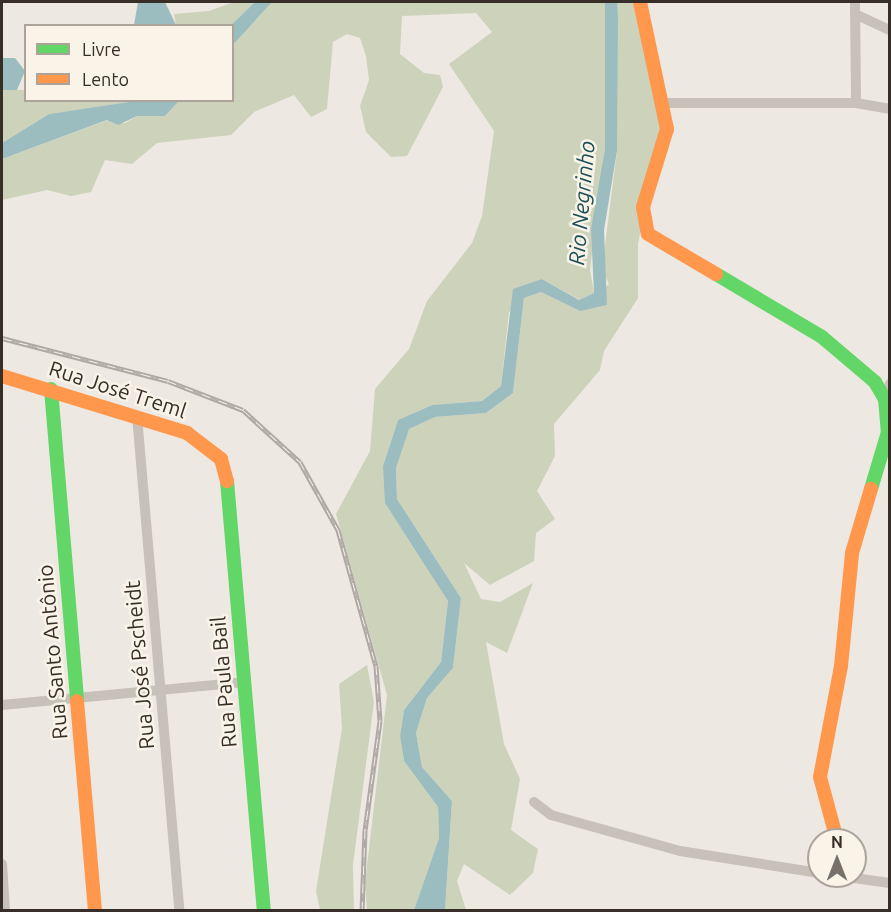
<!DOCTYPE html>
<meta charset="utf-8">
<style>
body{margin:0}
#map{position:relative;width:891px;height:912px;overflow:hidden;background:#ede8e1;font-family:Ubuntu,sans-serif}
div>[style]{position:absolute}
.green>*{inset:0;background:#cdd3bb}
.water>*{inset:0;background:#9cbdbf}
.street>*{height:10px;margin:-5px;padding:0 5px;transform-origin:5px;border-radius:5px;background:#c7c1ba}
.fast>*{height:14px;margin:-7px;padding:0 7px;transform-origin:7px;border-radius:7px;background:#63d668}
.slow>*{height:14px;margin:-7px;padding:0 7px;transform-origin:7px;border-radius:7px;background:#ff974d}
.rail>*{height:5px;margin-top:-2.5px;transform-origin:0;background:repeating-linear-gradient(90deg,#faf3e8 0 9px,#aea9a5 0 18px);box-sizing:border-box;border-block:2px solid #aea9a5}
span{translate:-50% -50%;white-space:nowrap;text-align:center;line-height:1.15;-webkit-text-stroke:5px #faf3e8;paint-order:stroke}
.street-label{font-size:21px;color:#372e28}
.water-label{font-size:22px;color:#1d5159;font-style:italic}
.frame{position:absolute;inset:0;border:3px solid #372e28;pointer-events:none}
.legend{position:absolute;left:24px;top:24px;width:210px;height:78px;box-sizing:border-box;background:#faf3e8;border:2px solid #aca49b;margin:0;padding:8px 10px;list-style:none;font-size:18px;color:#372e28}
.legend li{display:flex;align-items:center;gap:12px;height:30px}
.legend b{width:30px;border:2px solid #aca49b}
.north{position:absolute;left:807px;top:828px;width:60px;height:60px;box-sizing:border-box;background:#faf3e8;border:2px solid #aca49b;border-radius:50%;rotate:0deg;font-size:16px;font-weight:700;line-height:24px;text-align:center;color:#372e28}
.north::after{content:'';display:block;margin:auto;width:21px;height:27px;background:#776f69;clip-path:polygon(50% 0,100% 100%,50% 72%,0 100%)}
</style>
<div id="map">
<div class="green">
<div style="clip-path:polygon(234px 2px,255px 2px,231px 25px,176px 25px,174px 14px,209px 11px)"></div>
<div style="clip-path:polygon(272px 2px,605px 2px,605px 149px,590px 270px,594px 293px,580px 300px,542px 279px,509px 312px,501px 386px,482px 401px,432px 405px,398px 420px,383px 466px,410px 538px,448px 601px,441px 662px,404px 710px,400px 736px,404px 761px,438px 807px,439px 838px,414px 910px,367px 910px,365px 883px,387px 695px,336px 514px,370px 451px,375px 389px,409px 349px,427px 301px,472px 243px,482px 216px,494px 131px,449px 64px,492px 32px,476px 13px,402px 16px,400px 54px,424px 73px,440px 75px,443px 87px,407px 156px,391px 157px,366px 132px,360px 106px,369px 80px,366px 56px,360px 38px,347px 34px,333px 42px,327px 109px,311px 117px,294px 95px,254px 112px,231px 135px,157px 143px,132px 164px,105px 160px,91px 192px,71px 196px,47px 190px,2px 200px,2px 159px,108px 120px,125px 123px,137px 116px,165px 116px,179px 101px,232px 100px,233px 45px)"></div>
<div style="clip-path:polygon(617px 2px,645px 2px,665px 103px,638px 244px,638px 298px,604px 351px,600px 370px,554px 424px,555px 456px,537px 491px,555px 519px,536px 533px,534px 561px,490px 585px,464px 563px,481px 599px,500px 602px,533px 583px,507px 653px,486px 642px,504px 744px,520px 779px,511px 830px,538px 849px,533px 873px,510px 895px,464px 864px,457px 881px,466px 910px,445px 910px,452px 801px,422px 767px,416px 733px,427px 698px,453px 668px,461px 598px,397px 499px,396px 468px,408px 429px,435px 417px,486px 413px,513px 393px,524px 298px,541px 292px,580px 311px,609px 284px,602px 269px,617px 151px)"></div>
<div style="clip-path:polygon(2px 90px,25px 90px,26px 100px,143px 101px,49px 114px,2px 143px)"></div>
<div style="clip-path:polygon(367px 665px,374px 702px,353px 865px,354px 910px,320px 910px,316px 891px,342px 728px,339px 684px)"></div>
</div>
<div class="water">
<div style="clip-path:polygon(138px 2px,165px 2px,176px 25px,134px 25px)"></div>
<div style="clip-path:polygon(255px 2px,272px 2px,233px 45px,231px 25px)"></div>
<div style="clip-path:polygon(605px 2px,617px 2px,618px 17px,617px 151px,604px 230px,607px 305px,580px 311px,541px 292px,524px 298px,513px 393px,486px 413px,435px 417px,409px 429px,396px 468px,397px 499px,461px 598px,453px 668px,427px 698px,416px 733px,422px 767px,452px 801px,445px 910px,414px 910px,439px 838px,438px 807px,404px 761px,400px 736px,404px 710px,441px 662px,448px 601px,385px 503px,383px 466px,398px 420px,432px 405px,482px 401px,501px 386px,513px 289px,542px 279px,579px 300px,594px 293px,591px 229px,605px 149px)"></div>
<div style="clip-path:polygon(2px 58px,15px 58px,25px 71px,17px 90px,2px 90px)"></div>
<div style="clip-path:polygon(143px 100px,179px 101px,165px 116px,137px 116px,118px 125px,107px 120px,2px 159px,2px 143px,49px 114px)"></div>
</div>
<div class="street">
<div style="left:855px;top:2px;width:101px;rotate:89.4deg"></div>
<div style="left:855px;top:14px;width:38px;rotate:25deg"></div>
<div style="left:665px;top:103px;width:191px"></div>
<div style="left:856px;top:103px;width:35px;rotate:10deg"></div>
<div style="left:885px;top:399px;width:16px;rotate:-72deg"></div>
<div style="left:137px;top:416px;width:496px;rotate:85.1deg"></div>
<div style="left:2px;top:705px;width:243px;rotate:-5.4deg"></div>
<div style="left:534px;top:802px;width:21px;rotate:37deg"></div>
<div style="left:551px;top:815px;width:134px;rotate:15.6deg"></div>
<div style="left:680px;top:851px;width:141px;rotate:9deg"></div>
<div style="left:2px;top:864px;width:46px;rotate:86.3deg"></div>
<div style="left:855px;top:872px;width:9px;rotate:49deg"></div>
<div style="left:861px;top:879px;width:29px;rotate:8deg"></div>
<div style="left:840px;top:876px;width:21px;rotate:8deg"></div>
</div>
<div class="fast">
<div style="left:716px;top:274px;width:123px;rotate:30.7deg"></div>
<div style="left:822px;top:337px;width:70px;rotate:40.3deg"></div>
<div style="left:875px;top:382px;width:20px;rotate:60deg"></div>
<div style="left:885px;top:399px;width:33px;rotate:85deg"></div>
<div style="left:888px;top:432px;width:59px;rotate:106.6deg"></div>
<div style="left:51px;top:389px;width:313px;rotate:85.2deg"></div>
<div style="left:227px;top:481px;width:431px;rotate:85.1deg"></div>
</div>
<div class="slow">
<div style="left:640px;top:2px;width:130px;rotate:78deg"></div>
<div style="left:667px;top:129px;width:82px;rotate:107.1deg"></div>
<div style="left:643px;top:207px;width:27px;rotate:80deg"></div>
<div style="left:648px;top:234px;width:79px;rotate:30.5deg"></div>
<div style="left:2px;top:376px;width:194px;rotate:17.1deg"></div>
<div style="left:187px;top:433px;width:43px;rotate:37.4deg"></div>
<div style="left:221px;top:459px;width:23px;rotate:75deg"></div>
<div style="left:77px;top:701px;width:210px;rotate:85.1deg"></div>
<div style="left:837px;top:840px;width:65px;rotate:-105.1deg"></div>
<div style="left:820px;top:777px;width:113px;rotate:-79.3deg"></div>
<div style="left:841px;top:666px;width:114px;rotate:-84.4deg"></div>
<div style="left:852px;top:553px;width:67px;rotate:-73.5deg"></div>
</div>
<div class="rail">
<div style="left:2px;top:338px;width:171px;rotate:14.5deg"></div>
<div style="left:168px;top:381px;width:80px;rotate:21.1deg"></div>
<div style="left:243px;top:410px;width:77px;rotate:42.4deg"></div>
<div style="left:300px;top:462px;width:78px;rotate:60.8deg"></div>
<div style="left:338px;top:530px;width:141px;rotate:74.4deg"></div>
<div style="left:376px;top:666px;width:55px;rotate:85.8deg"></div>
<div style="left:380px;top:721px;width:110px;rotate:97.8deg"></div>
<div style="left:365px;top:830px;width:80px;rotate:92.1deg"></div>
</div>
<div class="street-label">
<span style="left:118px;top:389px;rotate:18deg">Rua José Treml</span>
<span style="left:52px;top:652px;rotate:-95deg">Rua Santo Antônio</span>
<span style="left:139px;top:665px;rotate:-95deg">Rua José Pscheidt</span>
<span style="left:223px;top:682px;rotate:-95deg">Rua Paula Bail</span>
</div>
<div class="water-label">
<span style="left:581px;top:203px;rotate:-85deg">Rio Negrinho</span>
</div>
<div class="frame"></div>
<ul class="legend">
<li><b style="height:8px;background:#63d668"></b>Livre</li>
<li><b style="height:8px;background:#ff974d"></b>Lento</li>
</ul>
<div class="north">N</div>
</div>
